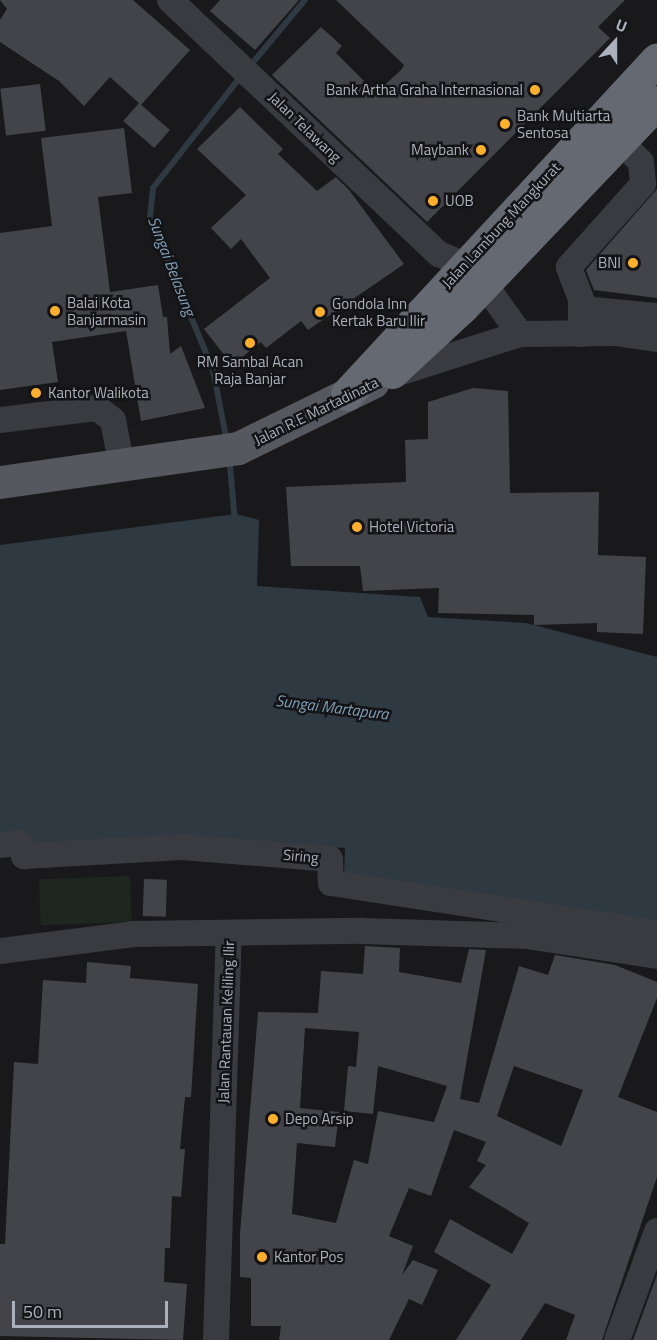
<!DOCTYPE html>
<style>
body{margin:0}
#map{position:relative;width:657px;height:1340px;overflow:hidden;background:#19191c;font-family:"Titillium Web",sans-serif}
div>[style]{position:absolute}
.green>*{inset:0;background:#1e271f;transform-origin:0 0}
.water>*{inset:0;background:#2e3941}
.stream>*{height:6px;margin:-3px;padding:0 3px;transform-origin:3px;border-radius:3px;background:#2e3941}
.building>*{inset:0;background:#434449;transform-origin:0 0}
.minor>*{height:26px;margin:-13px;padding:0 13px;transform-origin:13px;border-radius:13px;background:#3a3b41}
.major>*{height:33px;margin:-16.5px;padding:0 16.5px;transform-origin:16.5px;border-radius:16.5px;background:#565860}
.highway>*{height:33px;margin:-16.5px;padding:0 16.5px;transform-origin:16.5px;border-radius:16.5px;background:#656972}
.dots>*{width:16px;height:16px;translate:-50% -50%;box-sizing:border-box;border:3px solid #141417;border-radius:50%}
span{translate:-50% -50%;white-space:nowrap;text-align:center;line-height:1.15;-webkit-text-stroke:5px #141417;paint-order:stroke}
.poi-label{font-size:15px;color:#abb1bc}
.right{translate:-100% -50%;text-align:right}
.left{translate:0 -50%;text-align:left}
.street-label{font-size:15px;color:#abb1bc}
.water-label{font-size:16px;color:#80a1b9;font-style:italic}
.north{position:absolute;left:585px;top:12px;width:60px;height:60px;-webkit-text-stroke:4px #141417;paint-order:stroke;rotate:21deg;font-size:16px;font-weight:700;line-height:24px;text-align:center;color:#abb1bc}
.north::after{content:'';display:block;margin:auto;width:21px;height:27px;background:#abb1bc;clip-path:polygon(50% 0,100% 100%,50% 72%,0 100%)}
.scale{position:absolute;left:12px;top:1301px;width:156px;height:27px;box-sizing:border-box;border:3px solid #abb1bc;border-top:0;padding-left:8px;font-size:18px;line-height:21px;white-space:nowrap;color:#abb1bc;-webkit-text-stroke:4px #141417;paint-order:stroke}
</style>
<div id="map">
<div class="green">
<div style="left:130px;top:876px;width:46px;height:91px;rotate:88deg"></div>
</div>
<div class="water">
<div style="clip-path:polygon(236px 514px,259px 520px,257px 586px,420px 597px,428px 617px,526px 623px,657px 657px,657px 924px,344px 876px,345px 848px,277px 844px,37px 847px,0 837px,0 545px)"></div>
</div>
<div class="stream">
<div style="left:250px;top:66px;width:86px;rotate:-50.2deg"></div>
<div style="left:226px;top:437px;width:68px;rotate:-101deg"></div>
<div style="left:213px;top:370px;width:165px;rotate:-112.4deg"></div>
<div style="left:150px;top:217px;width:29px;rotate:-84deg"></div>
<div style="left:153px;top:188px;width:142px;rotate:-51.8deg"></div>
<div style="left:230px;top:466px;width:56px;rotate:84.9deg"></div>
</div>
<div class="building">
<div style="clip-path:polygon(0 0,133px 0,190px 50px,141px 105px,110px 77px,84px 106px,59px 81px,0 42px,0 20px,7px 9px)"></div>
<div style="clip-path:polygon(220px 0,299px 0,255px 50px,210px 11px)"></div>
<div style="clip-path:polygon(336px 0,625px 0,598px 27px,610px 38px,427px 222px,272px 75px,321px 27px,342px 46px,336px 53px,376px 93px,402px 69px,404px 65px)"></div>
<div style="left:40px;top:84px;width:47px;height:40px;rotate:83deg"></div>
<div style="left:139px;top:103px;width:41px;height:24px;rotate:41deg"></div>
<div style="clip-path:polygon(240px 107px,283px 149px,278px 154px,317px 191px,336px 177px,349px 190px,404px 264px,308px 330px,301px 321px,266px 348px,261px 342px,232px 365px,204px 329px,270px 278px,241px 239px,231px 249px,211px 228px,246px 195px,197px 149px)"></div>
<div style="clip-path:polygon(124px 128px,132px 193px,98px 197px,110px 292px,158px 285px,163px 317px,167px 317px,170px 354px,181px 346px,205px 408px,141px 421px,126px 331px,52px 342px,58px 382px,0 390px,0 233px,52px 226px,41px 138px)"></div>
<div style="clip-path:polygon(657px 189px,657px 298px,594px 290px,586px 270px)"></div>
<div style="clip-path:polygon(473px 388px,508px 391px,510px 493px,599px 492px,598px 555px,646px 557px,643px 634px,597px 632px,597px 623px,534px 625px,534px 615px,438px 613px,439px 588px,363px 591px,360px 566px,291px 566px,286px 487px,406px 482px,405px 440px,428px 439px,428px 402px)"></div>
<div style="left:144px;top:879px;width:23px;height:37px;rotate:2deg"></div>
<div style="clip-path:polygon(evenodd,365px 946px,400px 948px,399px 972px,461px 983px,469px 949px,486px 950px,460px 1099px,479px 1103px,519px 966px,548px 975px,555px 955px,615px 965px,657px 982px,657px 998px,618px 1097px,657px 1112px,657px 1177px,602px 1340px,566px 1340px,575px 1315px,545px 1303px,521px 1340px,456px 1340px,491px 1285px,434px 1252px,450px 1219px,512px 1254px,529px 1223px,469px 1187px,486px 1165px,477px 1161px,486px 1142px,454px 1130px,431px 1196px,409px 1188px,389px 1236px,413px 1246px,402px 1275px,413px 1260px,438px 1270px,422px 1305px,409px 1299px,389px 1340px,279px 1340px,281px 1326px,251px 1326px,251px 1278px,240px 1277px,240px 1234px,258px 1012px,318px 1013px,321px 971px,363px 974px,365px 946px,305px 1028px,359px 1032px,356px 1067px,348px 1066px,344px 1111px,373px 1114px,378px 1066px,447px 1086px,434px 1122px,378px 1111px,368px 1164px,354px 1160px,336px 1223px,292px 1214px,297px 1143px,335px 1147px,339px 1112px,300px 1108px,305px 1028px,365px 946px,514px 1066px,583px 1090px,561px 1146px,497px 1116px,514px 1066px)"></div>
<div style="clip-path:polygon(87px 962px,131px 966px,130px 978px,198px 984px,191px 1097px,185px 1097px,180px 1149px,185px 1149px,181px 1197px,172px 1196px,170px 1248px,165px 1248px,164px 1282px,187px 1284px,183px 1340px,0 1336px,0 1244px,5px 1244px,14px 1062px,38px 1064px,43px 980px,86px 983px)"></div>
<div style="clip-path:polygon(657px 1275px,657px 1340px,633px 1340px)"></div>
</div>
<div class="minor">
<div style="left:170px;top:0;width:370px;rotate:43.4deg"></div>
<div style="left:439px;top:254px;width:26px;rotate:23deg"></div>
<div style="left:463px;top:264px;width:27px;rotate:42deg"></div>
<div style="left:483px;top:282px;width:64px;rotate:54.6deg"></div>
<div style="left:582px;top:309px;width:75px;rotate:5.3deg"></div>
<div style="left:581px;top:334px;width:35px;rotate:-90deg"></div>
<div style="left:581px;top:299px;width:34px;rotate:-111deg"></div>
<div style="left:569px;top:267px;width:111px;rotate:-48.3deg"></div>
<div style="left:643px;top:184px;width:22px;rotate:-95deg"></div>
<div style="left:641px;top:162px;width:30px;rotate:-136deg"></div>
<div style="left:392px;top:375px;width:134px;rotate:-17.8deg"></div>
<div style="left:520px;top:334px;width:95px;rotate:-0.6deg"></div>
<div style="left:615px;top:333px;width:42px;rotate:8.1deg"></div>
<div style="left:0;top:420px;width:98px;rotate:-7.1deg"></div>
<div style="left:97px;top:408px;width:20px;rotate:37deg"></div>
<div style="left:113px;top:420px;width:43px;rotate:79.2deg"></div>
<div style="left:0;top:845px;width:20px;rotate:-6deg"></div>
<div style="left:20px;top:843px;width:14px;rotate:73deg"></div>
<div style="left:24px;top:856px;width:158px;rotate:-3.3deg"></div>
<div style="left:182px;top:847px;width:148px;rotate:4.6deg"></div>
<div style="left:330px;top:859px;width:24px;rotate:88deg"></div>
<div style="left:331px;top:883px;width:330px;rotate:8.7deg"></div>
<div style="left:0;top:951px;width:135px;rotate:-7.2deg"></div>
<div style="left:134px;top:934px;width:228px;rotate:-0.8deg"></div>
<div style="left:362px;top:931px;width:165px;rotate:1.7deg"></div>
<div style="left:527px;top:936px;width:132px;rotate:8.7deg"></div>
<div style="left:216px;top:1340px;width:407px;rotate:-88.2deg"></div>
<div style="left:617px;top:1340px;width:116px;rotate:-69.8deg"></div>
</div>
<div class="major">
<div style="left:0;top:482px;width:240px;rotate:-8.1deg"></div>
<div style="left:238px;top:448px;width:150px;rotate:-26.1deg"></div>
</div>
<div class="highway">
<div style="left:392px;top:372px;width:96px;rotate:-42.9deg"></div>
<div style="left:462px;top:307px;width:283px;rotate:-46.4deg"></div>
<div style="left:347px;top:394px;width:456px;rotate:-47.2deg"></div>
</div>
<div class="dots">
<div style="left:535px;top:90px;background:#ffaf2e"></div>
<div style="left:505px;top:124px;background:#ffaf2e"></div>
<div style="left:481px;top:150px;background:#ffaf2e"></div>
<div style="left:433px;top:201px;background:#ffaf2e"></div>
<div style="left:633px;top:263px;background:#ffaf2e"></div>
<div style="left:55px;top:311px;background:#ffaf2e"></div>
<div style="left:320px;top:312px;background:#ffaf2e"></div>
<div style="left:250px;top:343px;background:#ffaf2e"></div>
<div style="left:36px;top:393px;background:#ffaf2e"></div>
<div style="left:357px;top:527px;background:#ffaf2e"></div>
<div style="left:273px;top:1119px;background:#ffaf2e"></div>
<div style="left:262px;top:1257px;background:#ffaf2e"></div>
</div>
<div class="poi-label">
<span class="right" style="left:523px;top:90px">Bank Artha Graha Internasional</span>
<span class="left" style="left:517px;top:124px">Bank Multiarta<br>Sentosa</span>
<span class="right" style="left:469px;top:150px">Maybank</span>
<span class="left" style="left:445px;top:201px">UOB</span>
<span class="right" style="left:621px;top:263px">BNI</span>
<span class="left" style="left:67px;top:311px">Balai Kota<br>Banjarmasin</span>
<span class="left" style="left:332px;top:312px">Gondola Inn<br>Kertak Baru Ilir</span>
<span style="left:250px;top:370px">RM Sambal Acan<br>Raja Banjar</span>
<span class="left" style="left:48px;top:393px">Kantor Walikota</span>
<span class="left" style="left:369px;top:527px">Hotel Victoria</span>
<span class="left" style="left:285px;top:1119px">Depo Arsip</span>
<span class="left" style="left:274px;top:1257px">Kantor Pos</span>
</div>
<div class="street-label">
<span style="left:305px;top:127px;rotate:44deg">Jalan Telawang</span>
<span style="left:501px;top:225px;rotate:-47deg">Jalan Lambung Mangkurat</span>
<span style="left:316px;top:411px;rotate:-26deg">Jalan R.E Martadinata</span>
<span style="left:301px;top:856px;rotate:5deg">Siring</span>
<span style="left:226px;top:1022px;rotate:-88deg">Jalan Rantauan Keliling Ilir</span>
</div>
<div class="water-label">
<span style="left:172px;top:266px;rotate:69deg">Sungai Belasung</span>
<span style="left:332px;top:707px;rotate:7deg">Sungai Martapura</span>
</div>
<div class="north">U</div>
<div class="scale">50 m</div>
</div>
